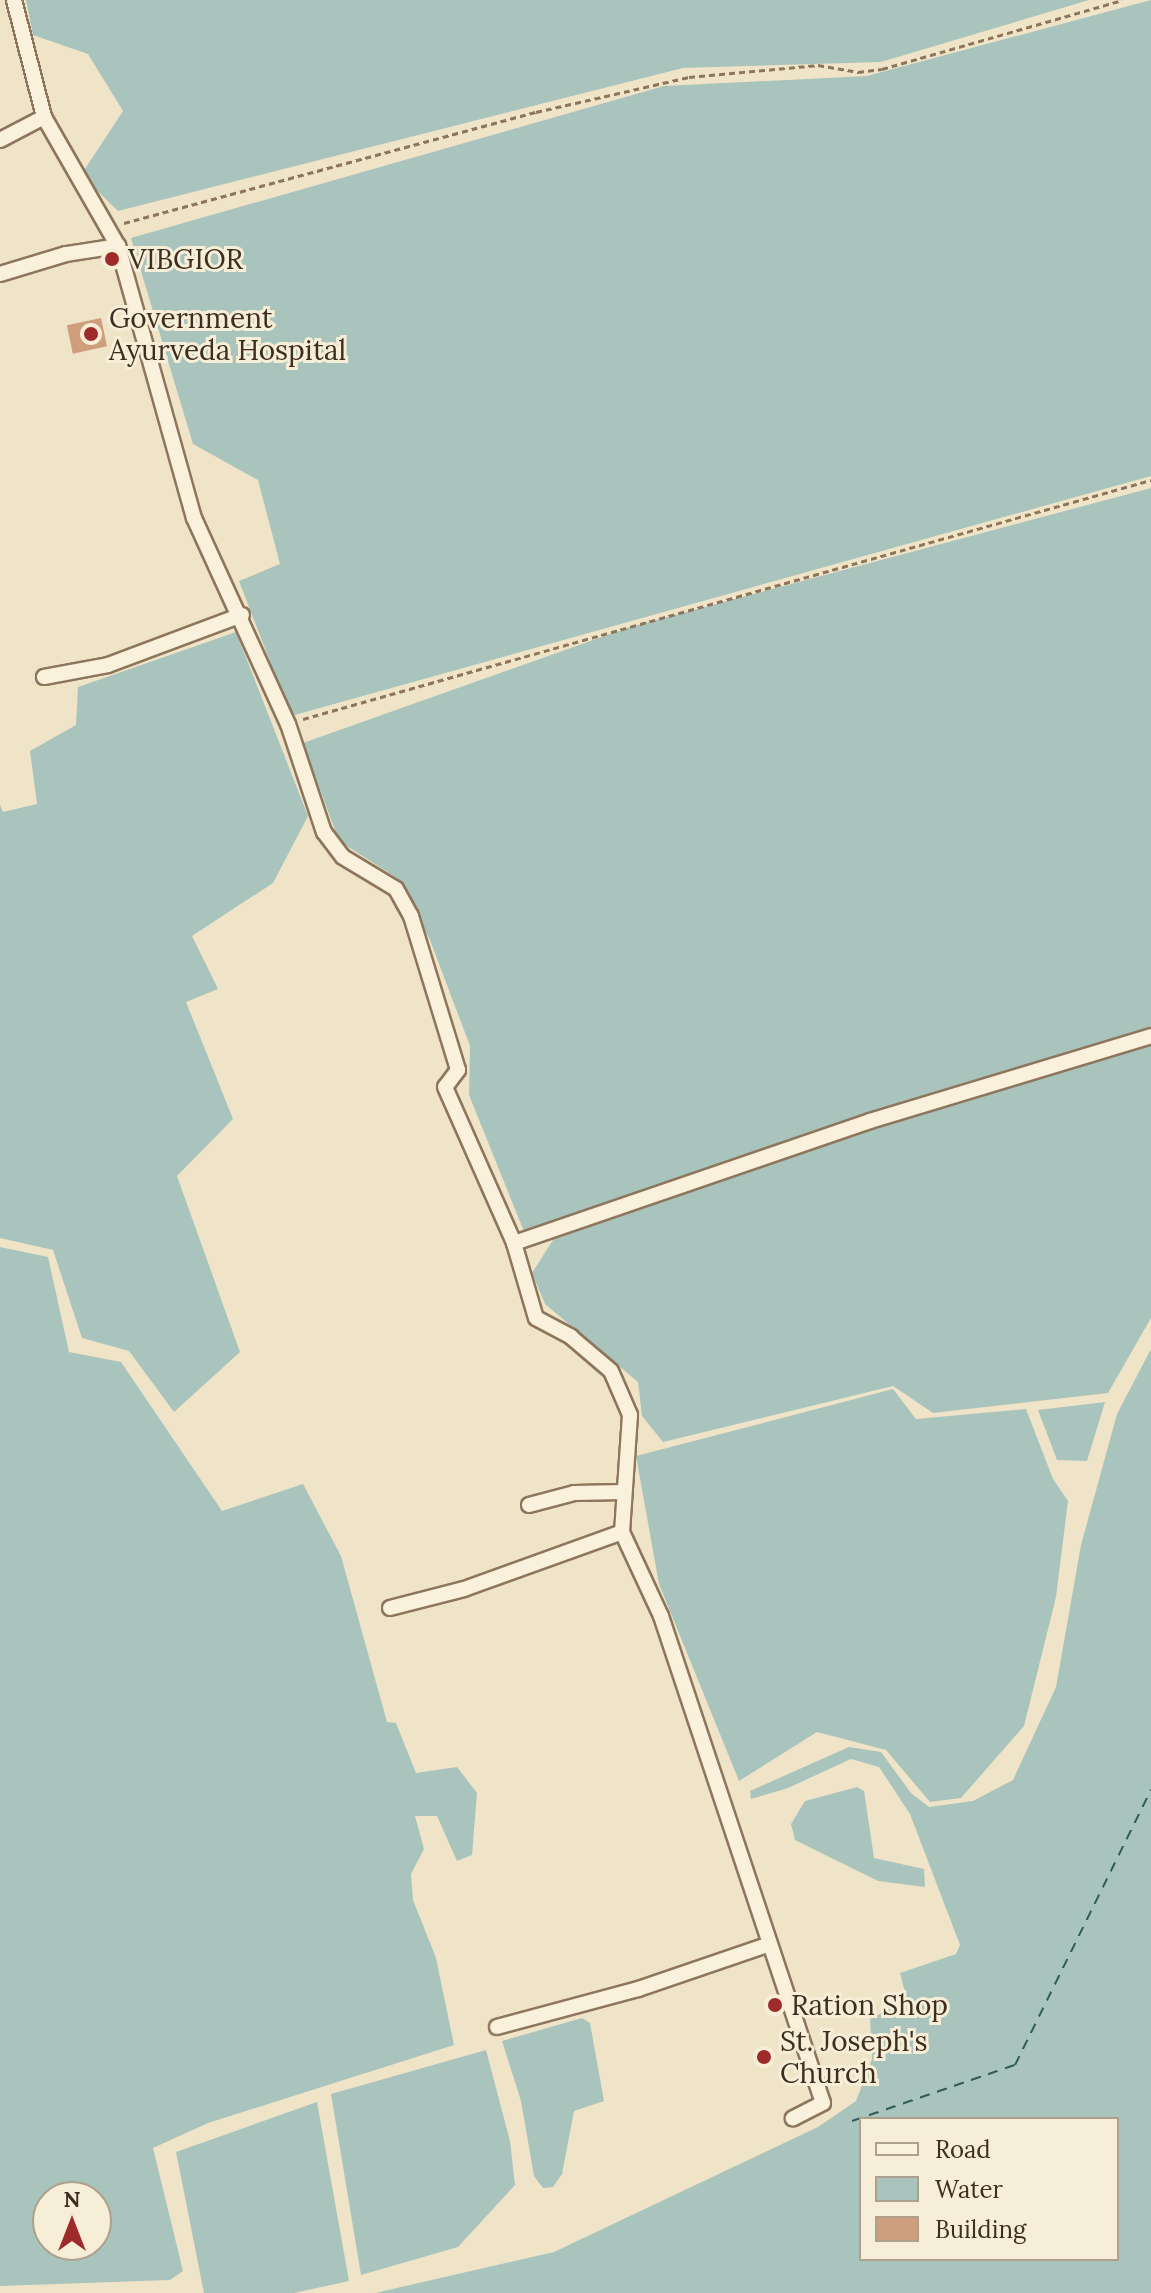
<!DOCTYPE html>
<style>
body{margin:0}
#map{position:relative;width:1151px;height:2293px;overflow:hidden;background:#f0e4c8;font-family:Lora,serif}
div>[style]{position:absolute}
.water>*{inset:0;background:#a9c4bc}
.ferry>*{height:2px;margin-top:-1px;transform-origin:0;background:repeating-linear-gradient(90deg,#2f5d5a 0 10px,transparent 0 18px)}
.building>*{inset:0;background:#cf9f7d;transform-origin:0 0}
.path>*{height:3px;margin-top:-1.5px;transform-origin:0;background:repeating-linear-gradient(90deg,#8d765c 0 6px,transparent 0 10px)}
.roads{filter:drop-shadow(2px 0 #8d765c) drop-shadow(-2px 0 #8d765c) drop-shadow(0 2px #8d765c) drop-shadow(0 -2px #8d765c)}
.minor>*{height:14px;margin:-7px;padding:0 7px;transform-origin:7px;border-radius:7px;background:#faf1dc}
.dots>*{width:22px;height:22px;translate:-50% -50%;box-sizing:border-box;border:4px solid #f7eed8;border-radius:50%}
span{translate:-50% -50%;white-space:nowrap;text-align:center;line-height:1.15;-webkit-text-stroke:6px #f7eed8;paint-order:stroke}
.poi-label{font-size:28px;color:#3d2e20}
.left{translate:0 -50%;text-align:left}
.legend{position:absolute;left:859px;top:2117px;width:260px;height:144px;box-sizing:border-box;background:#f7eed8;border:2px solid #ada18e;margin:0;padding:10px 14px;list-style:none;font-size:24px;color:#3d2e20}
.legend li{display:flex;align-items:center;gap:16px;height:40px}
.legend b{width:40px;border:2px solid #ada18e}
.north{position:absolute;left:32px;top:2181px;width:80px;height:80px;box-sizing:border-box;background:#f7eed8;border:2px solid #ada18e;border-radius:50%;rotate:0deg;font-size:22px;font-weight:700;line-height:32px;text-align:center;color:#3d2e20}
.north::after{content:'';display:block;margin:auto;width:28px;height:36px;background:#9e2a2b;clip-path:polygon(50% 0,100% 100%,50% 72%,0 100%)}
</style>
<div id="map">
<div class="water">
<div style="clip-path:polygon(26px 0,1089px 0,881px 62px,683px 68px,118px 211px,81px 175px,123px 111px,88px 54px,33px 35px)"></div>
<div style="clip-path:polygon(1151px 0,1151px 476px,291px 716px,239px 581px,280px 564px,258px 480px,193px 444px,131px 238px,664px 86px,867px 76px)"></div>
<div style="clip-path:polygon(1151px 488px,1151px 1030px,525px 1234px,469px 1095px,470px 1046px,430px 940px,397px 878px,339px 841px,303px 743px,630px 627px)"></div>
<div style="clip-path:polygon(236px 632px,308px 816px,273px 883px,192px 936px,218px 989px,186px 1002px,233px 1119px,177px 1176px,240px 1352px,174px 1412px,129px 1351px,82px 1338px,53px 1250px,0 1238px,0 805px,3px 812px,37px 804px,30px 751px,76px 725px,78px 687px)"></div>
<div style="clip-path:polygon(1151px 1043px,1151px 1318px,1108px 1393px,933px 1413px,893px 1386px,663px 1442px,642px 1416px,638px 1382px,545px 1304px,532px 1273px,553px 1240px,830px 1138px)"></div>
<div style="clip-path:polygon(evenodd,0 1247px,48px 1257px,69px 1352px,121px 1362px,222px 1511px,303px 1484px,341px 1556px,387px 1722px,396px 1723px,416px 1773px,457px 1767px,477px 1793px,472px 1855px,457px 1861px,437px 1816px,415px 1816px,424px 1849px,411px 1874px,413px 1900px,436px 1958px,454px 2045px,208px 2123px,153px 2148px,183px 2271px,170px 2280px,0 2286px,0 1247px,48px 2197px,96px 2197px,96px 2245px,48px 2245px,48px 2197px)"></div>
<div style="clip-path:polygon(evenodd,1151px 1349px,1151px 2293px,375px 2293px,554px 2252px,818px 2127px,856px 2101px,872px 2059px,870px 2019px,907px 2000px,900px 1973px,956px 1954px,960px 1945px,910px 1814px,879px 1767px,851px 1759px,788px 1788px,751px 1799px,750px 1791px,849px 1747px,881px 1752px,911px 1793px,929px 1807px,973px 1801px,1013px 1780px,1056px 1687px,1081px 1545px,1117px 1414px,1151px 1349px,861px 2119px,1117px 2119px,1117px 2259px,861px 2259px,861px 2119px)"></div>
<div style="clip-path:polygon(893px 1389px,916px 1419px,1026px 1409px,1053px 1479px,1068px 1501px,1056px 1597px,1024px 1726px,961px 1798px,930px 1802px,886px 1750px,817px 1732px,739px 1781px,659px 1584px,636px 1456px)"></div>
<div style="clip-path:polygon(1105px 1402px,1087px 1461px,1057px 1460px,1038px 1410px)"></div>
<div style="clip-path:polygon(857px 1787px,864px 1791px,874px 1858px,924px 1869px,925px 1887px,878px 1881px,795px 1840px,791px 1824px,805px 1801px)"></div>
<div style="clip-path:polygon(582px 2018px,590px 2023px,604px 2101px,574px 2111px,562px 2174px,553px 2187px,543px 2188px,534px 2176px,521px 2101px,502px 2041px)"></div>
<div style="clip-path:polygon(486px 2050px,510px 2141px,515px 2185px,458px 2247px,361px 2275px,331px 2094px)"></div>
<div style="clip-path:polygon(317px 2102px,349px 2281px,294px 2293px,204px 2293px,176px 2152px)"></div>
</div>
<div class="ferry">
<div style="left:852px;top:2121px;width:172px;rotate:-19deg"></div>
<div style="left:1015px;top:2065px;width:307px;rotate:-63.7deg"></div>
</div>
<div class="building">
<div style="left:101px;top:318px;width:29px;height:35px;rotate:78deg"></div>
</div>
<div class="path">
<div style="left:124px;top:223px;width:427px;rotate:-15.1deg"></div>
<div style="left:536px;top:112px;width:157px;rotate:-12.9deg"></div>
<div style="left:689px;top:77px;width:130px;rotate:-5.3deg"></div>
<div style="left:818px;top:65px;width:41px;rotate:9.9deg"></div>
<div style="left:858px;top:72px;width:24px;rotate:-7deg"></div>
<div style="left:882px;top:69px;width:250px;rotate:-16deg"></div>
<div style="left:303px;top:719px;width:881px;rotate:-15.74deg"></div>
</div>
<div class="roads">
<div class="minor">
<div style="left:14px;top:0;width:121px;rotate:75.6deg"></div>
<div style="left:44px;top:117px;width:149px;rotate:60.2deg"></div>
<div style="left:118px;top:246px;width:282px;rotate:74.4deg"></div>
<div style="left:194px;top:518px;width:226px;rotate:65.5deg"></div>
<div style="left:288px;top:724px;width:114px;rotate:71.6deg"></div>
<div style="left:324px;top:832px;width:31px;rotate:53deg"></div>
<div style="left:343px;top:857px;width:62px;rotate:31.1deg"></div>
<div style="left:396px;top:889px;width:31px;rotate:61deg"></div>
<div style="left:411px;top:916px;width:161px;rotate:73deg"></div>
<div style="left:458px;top:1070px;width:21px;rotate:127deg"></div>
<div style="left:445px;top:1087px;width:171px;rotate:66.1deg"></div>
<div style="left:514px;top:1243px;width:78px;rotate:73.7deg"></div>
<div style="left:536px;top:1318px;width:40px;rotate:28deg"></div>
<div style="left:571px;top:1337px;width:52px;rotate:40.4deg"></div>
<div style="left:611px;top:1371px;width:48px;rotate:66.6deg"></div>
<div style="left:630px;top:1415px;width:117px;rotate:93.9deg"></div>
<div style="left:622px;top:1532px;width:93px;rotate:65.1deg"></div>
<div style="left:661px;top:1616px;width:513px;rotate:71.6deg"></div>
<div style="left:823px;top:2103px;width:34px;rotate:153deg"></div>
<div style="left:0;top:140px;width:50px;rotate:-27.6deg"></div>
<div style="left:0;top:274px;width:69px;rotate:-16.9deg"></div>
<div style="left:66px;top:254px;width:53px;rotate:-8.7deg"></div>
<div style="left:44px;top:677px;width:65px;rotate:-10.6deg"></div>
<div style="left:108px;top:665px;width:143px;rotate:-20.5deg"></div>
<div style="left:514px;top:1243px;width:376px;rotate:-18.9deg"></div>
<div style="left:870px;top:1121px;width:294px;rotate:-16.8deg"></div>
<div style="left:529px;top:1505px;width:47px;rotate:-14.9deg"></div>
<div style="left:574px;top:1493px;width:50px;rotate:-1.1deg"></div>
<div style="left:390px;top:1608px;width:76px;rotate:-14.4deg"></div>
<div style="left:464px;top:1589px;width:168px;rotate:-19.8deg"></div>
<div style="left:497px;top:2027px;width:146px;rotate:-15.1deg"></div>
<div style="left:638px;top:1989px;width:139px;rotate:-18.8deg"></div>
</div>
</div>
<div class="dots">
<div style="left:112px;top:259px;background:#9e2a2b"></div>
<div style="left:91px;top:334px;background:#9e2a2b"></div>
<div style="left:775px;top:2005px;background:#9e2a2b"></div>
<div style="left:764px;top:2057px;background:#9e2a2b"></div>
</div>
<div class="poi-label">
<span class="left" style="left:128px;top:259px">VIBGIOR</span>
<span class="left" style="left:109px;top:334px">Government<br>Ayurveda Hospital</span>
<span class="left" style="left:791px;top:2005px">Ration Shop</span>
<span class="left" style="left:780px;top:2057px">St. Joseph's<br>Church</span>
</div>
<ul class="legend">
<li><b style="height:10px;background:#faf1dc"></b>Road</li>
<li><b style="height:22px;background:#a9c4bc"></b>Water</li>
<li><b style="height:22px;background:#cf9f7d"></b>Building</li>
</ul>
<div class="north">N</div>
</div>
